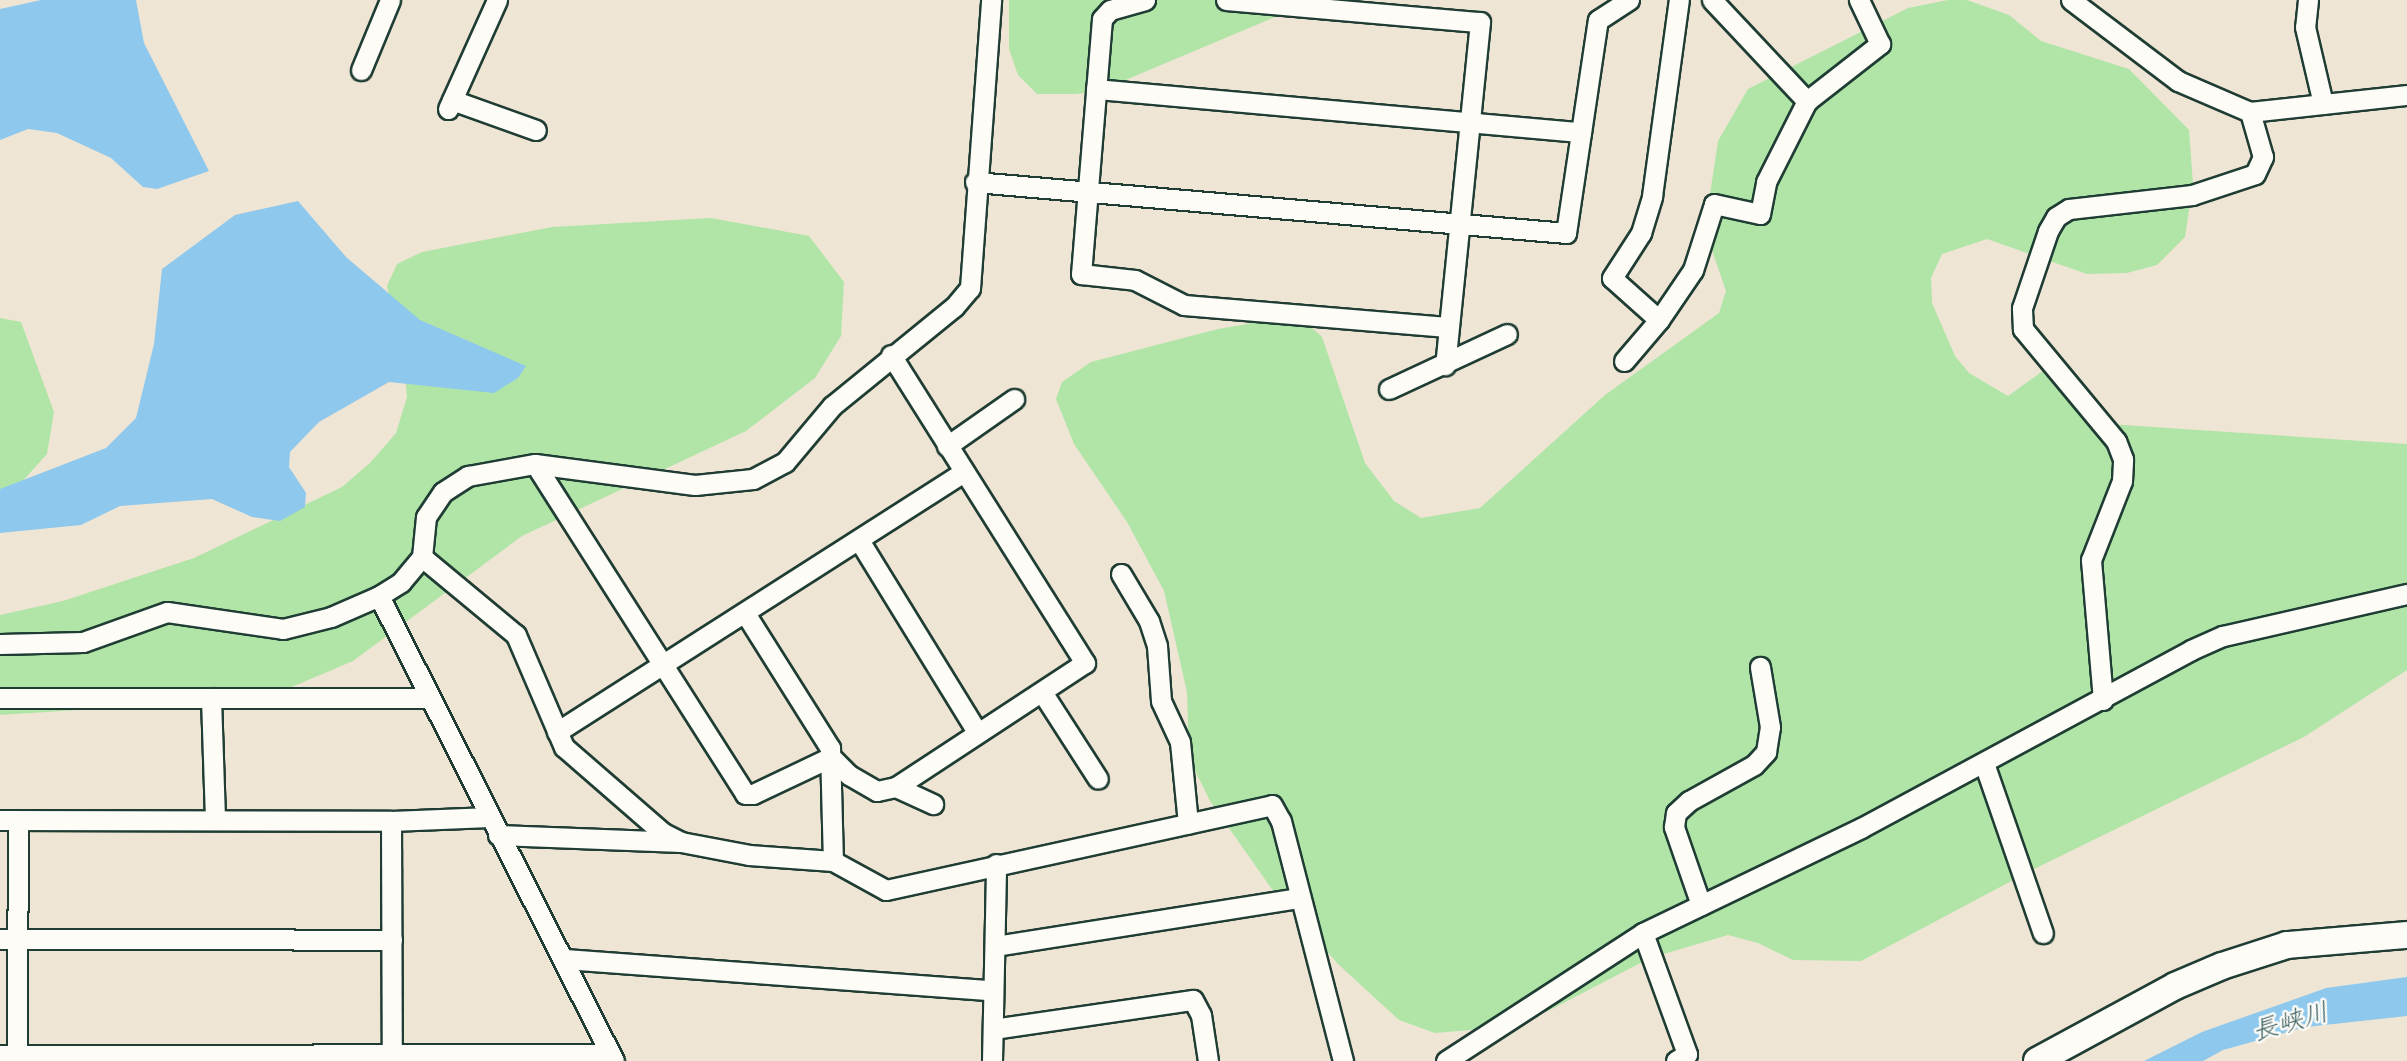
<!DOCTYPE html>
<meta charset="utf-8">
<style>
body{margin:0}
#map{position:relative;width:2407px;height:1061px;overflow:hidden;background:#efe5d4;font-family:"Patrick Hand","Klee One",sans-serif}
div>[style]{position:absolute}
.green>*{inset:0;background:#b0e5a7}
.water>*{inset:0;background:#8ec8ed}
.roads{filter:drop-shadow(2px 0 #1f3d34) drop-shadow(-2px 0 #1f3d34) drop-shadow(0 2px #1f3d34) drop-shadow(0 -2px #1f3d34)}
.street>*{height:19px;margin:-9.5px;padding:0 9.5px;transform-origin:9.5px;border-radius:9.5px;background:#fdfcf7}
.secondary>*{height:26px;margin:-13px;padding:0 13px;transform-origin:13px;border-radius:13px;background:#fdfcf7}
span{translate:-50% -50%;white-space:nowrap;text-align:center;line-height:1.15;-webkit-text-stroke:5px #fdfcf7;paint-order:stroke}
.water-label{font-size:26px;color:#3b6062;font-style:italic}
</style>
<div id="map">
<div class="green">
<div style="clip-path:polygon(1009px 0,1315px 0,1097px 92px,1074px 94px,1037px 94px,1018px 75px,1009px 49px)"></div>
<div style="clip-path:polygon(1948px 0,1967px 0,2009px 15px,2041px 41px,2129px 69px,2189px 130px,2193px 184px,2185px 237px,2157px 265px,2127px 273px,2087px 274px,1987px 239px,1942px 254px,1931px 278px,1932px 303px,1955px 356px,1969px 373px,2008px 396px,2047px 368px,2094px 423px,2407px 444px,2407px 670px,2304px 737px,2032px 870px,1861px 961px,1793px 960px,1758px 943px,1728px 935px,1650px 958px,1548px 1011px,1482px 1029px,1435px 1033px,1399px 1020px,1338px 964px,1271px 888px,1210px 801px,1189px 758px,1187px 692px,1164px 591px,1127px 522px,1074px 444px,1056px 399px,1062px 382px,1091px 362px,1218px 329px,1276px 319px,1309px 325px,1322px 337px,1365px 463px,1394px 501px,1421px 518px,1480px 508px,1605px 395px,1719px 313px,1726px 291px,1706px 233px,1710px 194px,1718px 141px,1748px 89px,1908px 8px)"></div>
<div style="clip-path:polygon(711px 218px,809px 236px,844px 282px,841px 336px,815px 378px,746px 431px,522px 536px,353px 661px,247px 706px,171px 704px,0 715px,0 615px,63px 601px,194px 558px,342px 487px,370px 463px,396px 433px,407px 397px,403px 354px,387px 286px,397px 264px,422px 252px,552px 227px)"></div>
<div style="clip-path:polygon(0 318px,21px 322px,54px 412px,47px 454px,20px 484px,0 494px)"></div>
</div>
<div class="water">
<div style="clip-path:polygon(41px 0,136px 0,144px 43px,209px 171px,157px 189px,143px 187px,111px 158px,57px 133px,28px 129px,0 140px,0 9px)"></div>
<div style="clip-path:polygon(298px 201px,346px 257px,420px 320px,526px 366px,518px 378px,494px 393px,389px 382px,319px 422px,290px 452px,289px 467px,306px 493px,305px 507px,280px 521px,252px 517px,212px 499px,120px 506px,81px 525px,0 533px,0 489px,106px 448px,136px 418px,154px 344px,162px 269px,235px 215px)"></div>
<div style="clip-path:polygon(2407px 977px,2407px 1016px,2306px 1027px,2223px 1050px,2203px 1061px,2144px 1061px,2202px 1032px,2326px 988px)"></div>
</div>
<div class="roads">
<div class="street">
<div style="left:1145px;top:0;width:36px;rotate:164deg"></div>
<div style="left:1110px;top:10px;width:12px;rotate:132deg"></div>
<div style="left:1102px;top:19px;width:256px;rotate:94.7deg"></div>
<div style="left:1081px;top:274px;width:54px;rotate:6.3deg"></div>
<div style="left:1135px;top:280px;width:55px;rotate:27deg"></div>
<div style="left:1184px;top:305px;width:264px;rotate:4.8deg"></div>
<div style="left:1226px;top:0;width:255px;rotate:5deg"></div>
<div style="left:1480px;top:22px;width:345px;rotate:95.8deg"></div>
<div style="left:1712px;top:0;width:139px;rotate:46.8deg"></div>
<div style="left:2071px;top:0;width:134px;rotate:37.1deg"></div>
<div style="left:2178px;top:81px;width:78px;rotate:23.3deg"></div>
<div style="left:2308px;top:0;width:27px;rotate:96deg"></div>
<div style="left:2305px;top:27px;width:79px;rotate:76.8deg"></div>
<div style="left:361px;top:70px;width:76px;rotate:-67.5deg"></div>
<div style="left:1096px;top:89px;width:487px;rotate:5.1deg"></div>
<div style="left:452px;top:100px;width:89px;rotate:19.7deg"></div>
<div style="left:448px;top:109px;width:120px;rotate:-65.8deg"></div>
<div style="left:975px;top:182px;width:593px;rotate:4.93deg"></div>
<div style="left:1566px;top:233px;width:215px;rotate:-81.5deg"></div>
<div style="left:1598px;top:20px;width:37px;rotate:-33deg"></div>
<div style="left:1659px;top:320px;width:63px;rotate:-138.2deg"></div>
<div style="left:1612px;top:278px;width:54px;rotate:-57.2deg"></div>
<div style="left:1641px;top:233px;width:39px;rotate:-73deg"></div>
<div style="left:1652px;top:196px;width:198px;rotate:-82.2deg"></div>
<div style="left:1624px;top:361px;width:54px;rotate:-49.5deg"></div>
<div style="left:1659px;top:320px;width:60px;rotate:-55.8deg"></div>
<div style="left:1693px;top:270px;width:69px;rotate:-72.3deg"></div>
<div style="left:1714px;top:204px;width:47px;rotate:12.3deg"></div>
<div style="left:1760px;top:214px;width:33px;rotate:-79deg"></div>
<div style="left:1766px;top:182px;width:91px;rotate:-63.2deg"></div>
<div style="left:1807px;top:101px;width:93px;rotate:-38deg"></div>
<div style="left:1880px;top:44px;width:49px;rotate:-115.5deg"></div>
<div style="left:1389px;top:389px;width:130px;rotate:-25deg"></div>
<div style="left:947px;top:446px;width:82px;rotate:-35deg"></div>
<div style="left:535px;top:464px;width:391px;rotate:57.5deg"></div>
<div style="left:745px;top:794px;width:8px"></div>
<div style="left:753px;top:794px;width:86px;rotate:-25.4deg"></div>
<div style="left:859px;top:540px;width:225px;rotate:58.4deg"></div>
<div style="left:1121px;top:574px;width:55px;rotate:59.2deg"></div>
<div style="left:1149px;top:621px;width:26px;rotate:72deg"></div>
<div style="left:1157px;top:646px;width:55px;rotate:85.8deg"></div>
<div style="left:1161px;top:701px;width:45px;rotate:65.1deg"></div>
<div style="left:1180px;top:742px;width:82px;rotate:84.4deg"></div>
<div style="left:379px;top:596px;width:521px;rotate:63.19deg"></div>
<div style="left:745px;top:613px;width:160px;rotate:57.8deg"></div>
<div style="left:830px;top:748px;width:113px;rotate:88.5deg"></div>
<div style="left:0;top:644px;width:83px;rotate:-1.4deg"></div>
<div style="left:83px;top:642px;width:89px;rotate:-19.7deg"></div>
<div style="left:167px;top:612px;width:117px;rotate:8.3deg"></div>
<div style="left:283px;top:629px;width:49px;rotate:-14deg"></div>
<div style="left:331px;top:617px;width:52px;rotate:-23.6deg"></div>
<div style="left:379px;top:596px;width:26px;rotate:-32deg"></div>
<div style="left:401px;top:582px;width:33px;rotate:-50deg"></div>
<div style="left:1042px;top:692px;width:103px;rotate:57.2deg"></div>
<div style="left:0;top:698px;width:428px"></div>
<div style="left:211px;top:698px;width:121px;rotate:88.1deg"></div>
<div style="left:2103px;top:700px;width:141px;rotate:-94.9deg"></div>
<div style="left:2091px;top:560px;width:85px;rotate:-68.6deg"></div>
<div style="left:2122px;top:481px;width:22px;rotate:-87deg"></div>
<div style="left:2123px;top:459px;width:19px;rotate:-111deg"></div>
<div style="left:2116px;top:441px;width:146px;rotate:-129.7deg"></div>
<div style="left:2023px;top:329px;width:21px;rotate:-93deg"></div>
<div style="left:2022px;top:308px;width:81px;rotate:-71.3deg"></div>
<div style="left:2048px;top:231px;width:16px;rotate:-60deg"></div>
<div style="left:2056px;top:217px;width:15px;rotate:-32deg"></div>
<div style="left:2069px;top:209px;width:124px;rotate:-6.5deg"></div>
<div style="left:2192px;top:195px;width:66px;rotate:-18.4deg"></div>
<div style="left:2255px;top:174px;width:19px;rotate:-65deg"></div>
<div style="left:2263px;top:157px;width:47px;rotate:-106.1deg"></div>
<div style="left:2250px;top:112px;width:158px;rotate:-6.2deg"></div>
<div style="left:557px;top:732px;width:483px;rotate:-32.6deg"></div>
<div style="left:831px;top:757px;width:25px;rotate:45deg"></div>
<div style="left:849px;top:775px;width:32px;rotate:30deg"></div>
<div style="left:877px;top:791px;width:19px;rotate:-12deg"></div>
<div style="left:896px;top:787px;width:226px;rotate:-33.3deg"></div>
<div style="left:1085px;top:663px;width:364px;rotate:-122.2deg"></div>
<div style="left:1984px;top:763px;width:180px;rotate:70.9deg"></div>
<div style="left:896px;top:787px;width:41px;rotate:24.7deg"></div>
<div style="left:0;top:820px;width:391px;rotate:0.1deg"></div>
<div style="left:391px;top:821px;width:99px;rotate:-2.3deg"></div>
<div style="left:391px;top:821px;width:240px;rotate:89.8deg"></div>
<div style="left:498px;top:835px;width:183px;rotate:2.2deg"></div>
<div style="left:681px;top:842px;width:69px;rotate:10.8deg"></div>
<div style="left:749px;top:855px;width:84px;rotate:4.1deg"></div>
<div style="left:833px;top:861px;width:60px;rotate:28.7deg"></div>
<div style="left:886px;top:890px;width:395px;rotate:-12.4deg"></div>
<div style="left:1272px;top:805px;width:18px;rotate:61deg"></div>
<div style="left:1281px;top:821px;width:248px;rotate:75.5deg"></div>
<div style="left:681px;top:842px;width:20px;rotate:-153deg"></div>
<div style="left:663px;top:833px;width:131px;rotate:-139deg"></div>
<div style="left:564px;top:747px;width:122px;rotate:-113.2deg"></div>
<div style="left:516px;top:635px;width:122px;rotate:-140.3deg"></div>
<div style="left:422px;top:557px;width:40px;rotate:-84.3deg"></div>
<div style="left:426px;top:517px;width:30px;rotate:-56deg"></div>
<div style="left:443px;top:492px;width:30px;rotate:-33deg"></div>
<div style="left:468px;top:476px;width:68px;rotate:-10.2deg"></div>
<div style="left:535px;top:464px;width:161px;rotate:7.5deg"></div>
<div style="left:695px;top:485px;width:58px;rotate:-5.9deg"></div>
<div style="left:753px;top:479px;width:36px;rotate:-28deg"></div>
<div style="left:785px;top:462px;width:73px;rotate:-50deg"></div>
<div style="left:832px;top:406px;width:157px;rotate:-39.1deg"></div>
<div style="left:954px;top:307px;width:25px;rotate:-50deg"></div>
<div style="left:970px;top:288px;width:289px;rotate:-85.8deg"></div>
<div style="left:1701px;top:905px;width:83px;rotate:-109.1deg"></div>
<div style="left:1674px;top:827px;width:14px;rotate:-82deg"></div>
<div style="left:1676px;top:813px;width:18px;rotate:-43deg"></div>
<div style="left:1689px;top:801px;width:74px;rotate:-29deg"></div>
<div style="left:1754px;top:765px;width:18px;rotate:-47deg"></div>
<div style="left:1766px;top:752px;width:25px;rotate:-81deg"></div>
<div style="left:1770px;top:727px;width:61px;rotate:-99.5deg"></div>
<div style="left:1643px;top:933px;width:129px;rotate:70deg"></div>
<div style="left:1687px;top:1054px;width:13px;rotate:148deg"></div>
<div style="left:0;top:939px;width:392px;rotate:0.1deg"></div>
<div style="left:996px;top:946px;width:307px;rotate:-9deg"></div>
<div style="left:564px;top:959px;width:428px;rotate:4.2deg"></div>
<div style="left:993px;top:1029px;width:202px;rotate:-8.3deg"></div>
<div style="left:1193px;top:1000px;width:17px;rotate:62deg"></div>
<div style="left:1201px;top:1015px;width:47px;rotate:81.3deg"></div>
<div style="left:0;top:1055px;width:610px;rotate:-0.09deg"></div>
<div style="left:17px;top:1061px;width:241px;rotate:-89.8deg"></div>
<div style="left:992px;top:1061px;width:197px;rotate:-88.8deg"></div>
<div style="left:1446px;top:1061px;width:235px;rotate:-33deg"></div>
<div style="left:1643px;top:933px;width:242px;rotate:-25.7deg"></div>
<div style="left:1861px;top:828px;width:375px;rotate:-28.3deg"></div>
<div style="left:2191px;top:650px;width:35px;rotate:-24deg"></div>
<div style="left:2223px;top:636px;width:189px;rotate:-12.9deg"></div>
</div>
<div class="secondary">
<div style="left:2037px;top:1061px;width:157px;rotate:-28.5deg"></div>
<div style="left:2175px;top:986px;width:51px;rotate:-23.1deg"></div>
<div style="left:2222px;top:966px;width:68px;rotate:-17.9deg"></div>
<div style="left:2287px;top:945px;width:120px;rotate:-4.8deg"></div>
</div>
</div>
<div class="water-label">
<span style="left:2290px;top:1021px;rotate:-16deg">長峡川</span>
</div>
</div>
